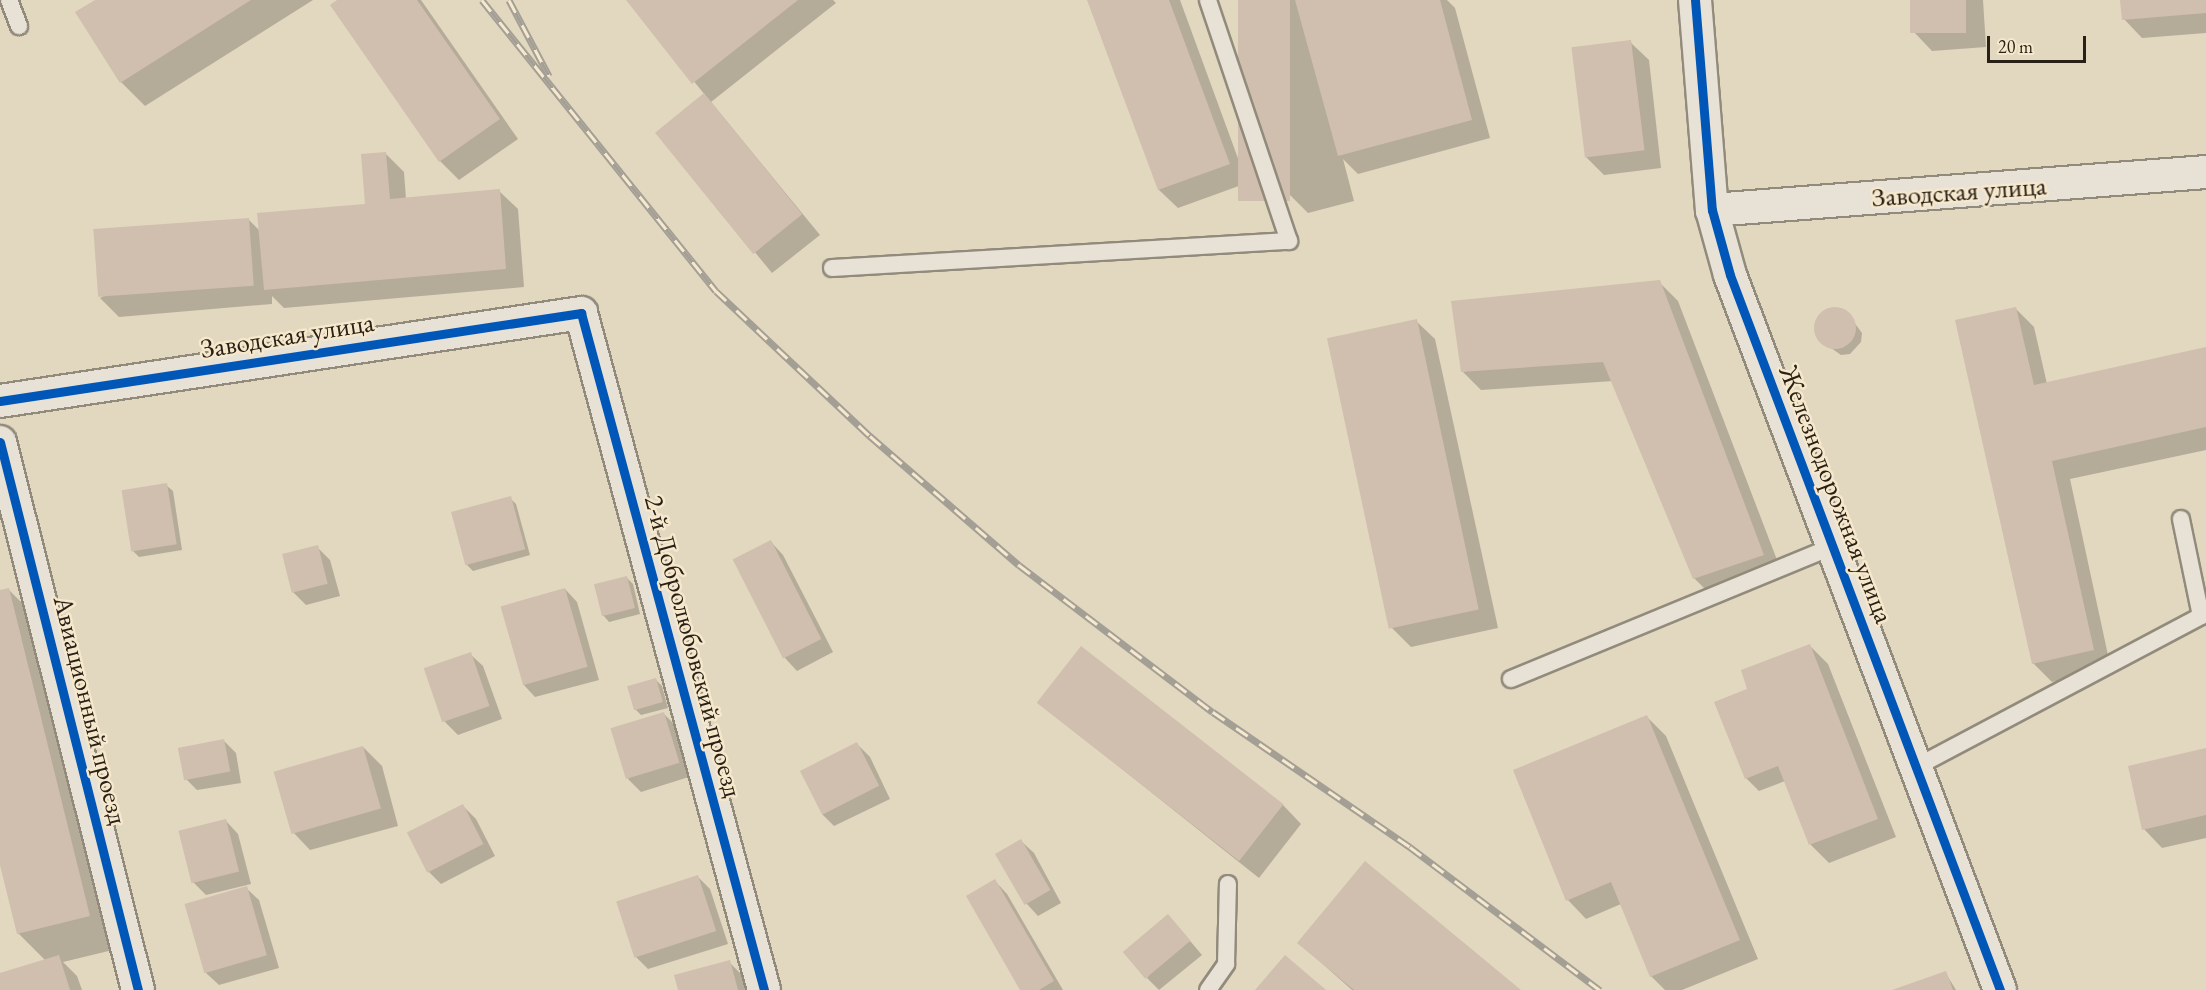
<!DOCTYPE html>
<meta charset="utf-8">
<style>
body{margin:0}
#map{position:relative;width:2206px;height:990px;overflow:hidden;background:#e2d7bf;font-family:"EB Garamond",serif}
div>[style]{position:absolute}
.shadow>*{inset:0;background:#0003}
.building>*{inset:0;background:#d0beae;transform-origin:0 0}
.round{border-radius:50%}
.roads{filter:drop-shadow(2px 0 #928b7c) drop-shadow(-2px 0 #928b7c) drop-shadow(0 2px #928b7c) drop-shadow(0 -2px #928b7c)}
.lane>*{height:16px;margin:-8px;padding:0 8px;transform-origin:8px;border-radius:8px;background:#e7e1d6}
.street>*{height:32px;margin:-16px;padding:0 16px;transform-origin:16px;border-radius:16px;background:#e7e1d6}
.rail>*{height:7px;margin-top:-3.5px;transform-origin:0;background:repeating-linear-gradient(90deg,#f6e8cc 0 14px,#a49f95 0 28px);box-sizing:border-box;border-block:2px solid #a49f95}
.cycleway>*{height:9px;margin:-4.5px;padding:0 4.5px;transform-origin:4.5px;border-radius:4.5px;background:#0057b8}
span{translate:-50% -50%;white-space:nowrap;text-align:center;line-height:1.15;-webkit-text-stroke:5px #f6e8cc;paint-order:stroke}
.street-label{font-size:27px;color:#292016}
.scale{position:absolute;left:1987px;top:36px;width:99px;height:27px;box-sizing:border-box;border:3px solid #292016;border-top:0;padding-left:8px;font-size:18px;line-height:21px;white-space:nowrap;color:#292016;-webkit-text-stroke:4px #f6e8cc;paint-order:stroke}
</style>
<div id="map">
<div class="shadow">
<div style="clip-path:polygon(98px 0,313px 0,145px 106px,121px 82px)"></div>
<div style="clip-path:polygon(340px 0,421px 0,518px 139px,459px 180px,440px 161px)"></div>
<div style="clip-path:polygon(628px 0,833px 0,836px 3px,711px 102px,820px 235px,772px 273px,657px 133px,705px 95px)"></div>
<div style="clip-path:polygon(1089px 0,1180px 0,1247px 183px,1178px 208px,1159px 190px)"></div>
<div style="clip-path:polygon(1239px 0,1447px 0,1455px 8px,1490px 138px,1358px 174px,1343px 159px,1354px 201px,1308px 213px,1289px 194px)"></div>
<div style="clip-path:polygon(1911px 0,1983px 0,1986px 47px,1932px 51px,1914px 32px)"></div>
<div style="clip-path:polygon(2122px 0,2206px 0,2206px 33px,2142px 38px,2124px 19px)"></div>
<div style="clip-path:polygon(1630px 42px,1649px 60px,1661px 168px,1604px 175px,1585px 156px)"></div>
<div style="clip-path:polygon(385px 153px,404px 172px,406px 199px,499px 191px,518px 209px,524px 287px,284px 308px,272px 296px,272px 304px,119px 317px,100px 298px,248px 219px,260px 231px,366px 205px)"></div>
<div style="clip-path:polygon(1659px 282px,1678px 301px,1782px 573px,1713px 597px,1694px 578px,1613px 381px,1481px 390px,1463px 372px)"></div>
<div style="clip-path:polygon(2015px 308px,2034px 327px,2047px 384px,2206px 349px,2206px 450px,2070px 479px,2111px 669px,2052px 682px,2033px 663px)"></div>
<div style="clip-path:polygon(1830px 309px,1847px 313px,1862px 333px,1861px 342px,1850px 354px,1841px 355px,1817px 338px,1817px 320px)"></div>
<div style="clip-path:polygon(1416px 321px,1435px 339px,1498px 628px,1411px 647px,1392px 628px)"></div>
<div style="clip-path:polygon(166px 485px,173px 491px,182px 550px,139px 557px,133px 551px)"></div>
<div style="clip-path:polygon(510px 498px,516px 504px,530px 555px,473px 571px,467px 565px,453px 514px)"></div>
<div style="clip-path:polygon(771px 542px,783px 555px,833px 652px,797px 671px,785px 658px,735px 560px)"></div>
<div style="clip-path:polygon(317px 547px,330px 560px,340px 596px,306px 605px,293px 592px)"></div>
<div style="clip-path:polygon(627px 578px,633px 584px,640px 614px,609px 622px,603px 615px)"></div>
<div style="clip-path:polygon(565px 589px,577px 602px,599px 680px,535px 697px,523px 684px)"></div>
<div style="clip-path:polygon(9px 590px,41px 622px,121px 948px,63px 962px,77px 976px,82px 990px,0 990px,0 975px,46px 961px,18px 933px,0 859px,0 592px)"></div>
<div style="clip-path:polygon(1809px 645px,1828px 664px,1896px 837px,1829px 863px,1810px 844px,1785px 781px,1759px 791px,1746px 778px)"></div>
<div style="clip-path:polygon(470px 654px,483px 666px,502px 719px,458px 735px,445px 722px)"></div>
<div style="clip-path:polygon(656px 680px,662px 686px,668px 708px,641px 715px,635px 709px)"></div>
<div style="clip-path:polygon(1039px 703px,1283px 805px,1301px 824px,1259px 878px)"></div>
<div style="clip-path:polygon(664px 714px,677px 727px,692px 776px,641px 792px,628px 779px)"></div>
<div style="clip-path:polygon(1647px 717px,1666px 736px,1758px 959px,1682px 990px,1665px 990px,1651px 976px,1621px 904px,1586px 919px,1568px 900px)"></div>
<div style="clip-path:polygon(224px 741px,236px 753px,241px 783px,197px 790px,184px 777px)"></div>
<div style="clip-path:polygon(857px 744px,870px 757px,890px 799px,834px 826px,822px 814px)"></div>
<div style="clip-path:polygon(363px 747px,382px 766px,398px 826px,310px 850px,292px 831px)"></div>
<div style="clip-path:polygon(2206px 750px,2206px 838px,2162px 848px,2144px 829px)"></div>
<div style="clip-path:polygon(463px 806px,476px 819px,495px 856px,441px 884px,428px 871px)"></div>
<div style="clip-path:polygon(226px 821px,238px 834px,251px 884px,206px 895px,193px 882px)"></div>
<div style="clip-path:polygon(1021px 841px,1034px 853px,1061px 903px,1038px 916px,1026px 903px,997px 854px)"></div>
<div style="clip-path:polygon(698px 877px,710px 889px,728px 944px,648px 969px,635px 956px)"></div>
<div style="clip-path:polygon(995px 881px,1007px 894px,1063px 990px,1021px 990px)"></div>
<div style="clip-path:polygon(246px 888px,259px 900px,279px 968px,219px 985px,206px 973px)"></div>
<div style="clip-path:polygon(1180px 929px,1202px 955px,1159px 990px,1147px 978px)"></div>
<div style="clip-path:polygon(1299px 943px,1519px 990px,1352px 990px)"></div>
<div style="clip-path:polygon(729px 962px,742px 975px,746px 990px,680px 990px)"></div>
<div style="clip-path:polygon(1945px 972px,1956px 990px,1896px 990px)"></div>
</div>
<div class="building">
<div style="clip-path:polygon(95px 0,251px 0,120px 83px,75px 12px)"></div>
<div style="clip-path:polygon(337px 0,417px 0,500px 119px,439px 162px,330px 5px)"></div>
<div style="clip-path:polygon(626px 0,798px 0,692px 84px)"></div>
<div style="clip-path:polygon(1087px 0,1169px 0,1230px 164px,1158px 190px)"></div>
<div style="left:1238px;top:0;width:52px;height:201px"></div>
<div style="clip-path:polygon(1295px 0,1440px 0,1472px 120px,1338px 156px)"></div>
<div style="left:1910px;top:0;width:56px;height:33px"></div>
<div style="clip-path:polygon(2120px 0,2206px 0,2206px 13px,2122px 20px)"></div>
<div style="left:1631px;top:40px;width:111px;height:60px;rotate:83deg"></div>
<div style="left:704px;top:93px;width:156px;height:63px;rotate:51deg"></div>
<div style="clip-path:polygon(386px 152px,390px 199px,500px 189px,506px 269px,264px 290px,257px 213px,365px 204px,361px 154px)"></div>
<div style="left:249px;top:218px;width:68px;height:156px;rotate:86deg"></div>
<div style="clip-path:polygon(1660px 280px,1764px 555px,1693px 579px,1603px 362px,1461px 372px,1451px 301px)"></div>
<div class="round" style="left:1814px;top:307px;width:42px;height:42px"></div>
<div style="clip-path:polygon(2016px 307px,2034px 385px,2206px 347px,2206px 427px,2052px 461px,2094px 650px,2032px 664px,1955px 320px)"></div>
<div style="left:1417px;top:319px;width:297px;height:92px;rotate:78deg"></div>
<div style="left:167px;top:483px;width:62px;height:46px;rotate:81deg"></div>
<div style="left:511px;top:496px;width:55px;height:62px;rotate:75deg"></div>
<div style="left:771px;top:540px;width:111px;height:43px;rotate:63deg"></div>
<div style="left:318px;top:545px;width:40px;height:37px;rotate:76deg"></div>
<div style="left:627px;top:576px;width:33px;height:34px;rotate:76deg"></div>
<div style="clip-path:polygon(9px 588px,90px 916px,17px 934px,0 865px,0 590px)"></div>
<div style="left:565px;top:588px;width:82px;height:67px;rotate:74deg"></div>
<div style="clip-path:polygon(1810px 644px,1878px 819px,1809px 845px,1778px 766px,1745px 779px,1714px 702px,1747px 689px,1741px 670px)"></div>
<div style="left:1081px;top:646px;width:257px;height:72px;rotate:38deg"></div>
<div style="left:471px;top:652px;width:57px;height:50px;rotate:71deg"></div>
<div style="left:656px;top:678px;width:25px;height:30px;rotate:74deg"></div>
<div style="left:664px;top:712px;width:53px;height:56px;rotate:73deg"></div>
<div style="clip-path:polygon(1647px 715px,1740px 940px,1650px 977px,1611px 882px,1566px 901px,1513px 770px)"></div>
<div style="left:224px;top:739px;width:33px;height:47px;rotate:79deg"></div>
<div style="left:857px;top:742px;width:49px;height:64px;rotate:63deg"></div>
<div style="left:363px;top:746px;width:65px;height:93px;rotate:74deg"></div>
<div style="clip-path:polygon(2206px 748px,2206px 815px,2142px 830px,2128px 766px)"></div>
<div style="left:463px;top:804px;width:45px;height:63px;rotate:63deg"></div>
<div style="left:226px;top:819px;width:54px;height:49px;rotate:76deg"></div>
<div style="left:1021px;top:839px;width:59px;height:30px;rotate:60deg"></div>
<div style="clip-path:polygon(1365px 861px,1521px 990px,1354px 990px,1297px 943px)"></div>
<div style="left:698px;top:875px;width:59px;height:86px;rotate:72deg"></div>
<div style="clip-path:polygon(995px 879px,1054px 981px,1039px 990px,1020px 990px,966px 896px)"></div>
<div style="left:247px;top:886px;width:72px;height:65px;rotate:74deg"></div>
<div style="left:1168px;top:914px;width:35px;height:59px;rotate:50deg"></div>
<div style="clip-path:polygon(59px 955px,70px 990px,0 990px,0 973px)"></div>
<div style="clip-path:polygon(1285px 955px,1326px 990px,1255px 990px)"></div>
<div style="clip-path:polygon(730px 960px,738px 990px,678px 990px,674px 975px)"></div>
<div style="clip-path:polygon(1946px 971px,1953px 990px,1892px 990px)"></div>
</div>
<div class="roads">
<div class="lane">
<div style="left:9px;top:0;width:28px;rotate:69deg"></div>
<div style="left:832px;top:268px;width:458px;rotate:-3.4deg"></div>
<div style="left:1289px;top:241px;width:254px;rotate:-108.6deg"></div>
<div style="left:1511px;top:679px;width:348px;rotate:-22.4deg"></div>
<div style="left:1916px;top:767px;width:323px;rotate:-27.9deg"></div>
<div style="left:2201px;top:616px;width:99px;rotate:-101.7deg"></div>
<div style="left:1208px;top:990px;width:32px;rotate:-55deg"></div>
<div style="left:1226px;top:964px;width:80px;rotate:-88.6deg"></div>
</div>
<div class="street">
<div style="left:1695px;top:0;width:211px;rotate:85.4deg"></div>
<div style="left:1712px;top:210px;width:67px;rotate:74.5deg"></div>
<div style="left:1730px;top:275px;width:764px;rotate:69.31deg"></div>
<div style="left:1712px;top:210px;width:495px;rotate:-4.4deg"></div>
<div style="left:0;top:401px;width:588px;rotate:-8.61deg"></div>
<div style="left:581px;top:313px;width:701px;rotate:74.87deg"></div>
<div style="left:0;top:442px;width:565px;rotate:75.87deg"></div>
</div>
</div>
<div class="rail">
<div style="left:482px;top:0;width:373px;rotate:51.2deg"></div>
<div style="left:716px;top:291px;width:212px;rotate:43.3deg"></div>
<div style="left:870px;top:436px;width:197px;rotate:40.9deg"></div>
<div style="left:1019px;top:565px;width:243px;rotate:37.2deg"></div>
<div style="left:1213px;top:712px;width:239px;rotate:34.4deg"></div>
<div style="left:1410px;top:847px;width:238px;rotate:37deg"></div>
<div style="left:509px;top:0;width:86px;rotate:62.2deg"></div>
</div>
<div class="cycleway">
<div style="left:1695px;top:0;width:211px;rotate:85.4deg"></div>
<div style="left:1712px;top:210px;width:67px;rotate:74.5deg"></div>
<div style="left:1730px;top:275px;width:764px;rotate:69.31deg"></div>
<div style="left:0;top:401px;width:588px;rotate:-8.61deg"></div>
<div style="left:581px;top:313px;width:701px;rotate:74.87deg"></div>
<div style="left:0;top:442px;width:565px;rotate:75.87deg"></div>
</div>
<div class="street-label">
<span style="left:1959px;top:191px;rotate:-4deg">Заводская улица</span>
<span style="left:287px;top:335px;rotate:-9deg">Заводская улица</span>
<span style="left:1837px;top:494px;rotate:69deg">Железнодорожная улица</span>
<span style="left:694px;top:646px;rotate:75deg">2-й Добролюбовский проезд</span>
<span style="left:91px;top:710px;rotate:76deg">Авиационный проезд</span>
</div>
<div class="scale">20 m</div>
</div>
